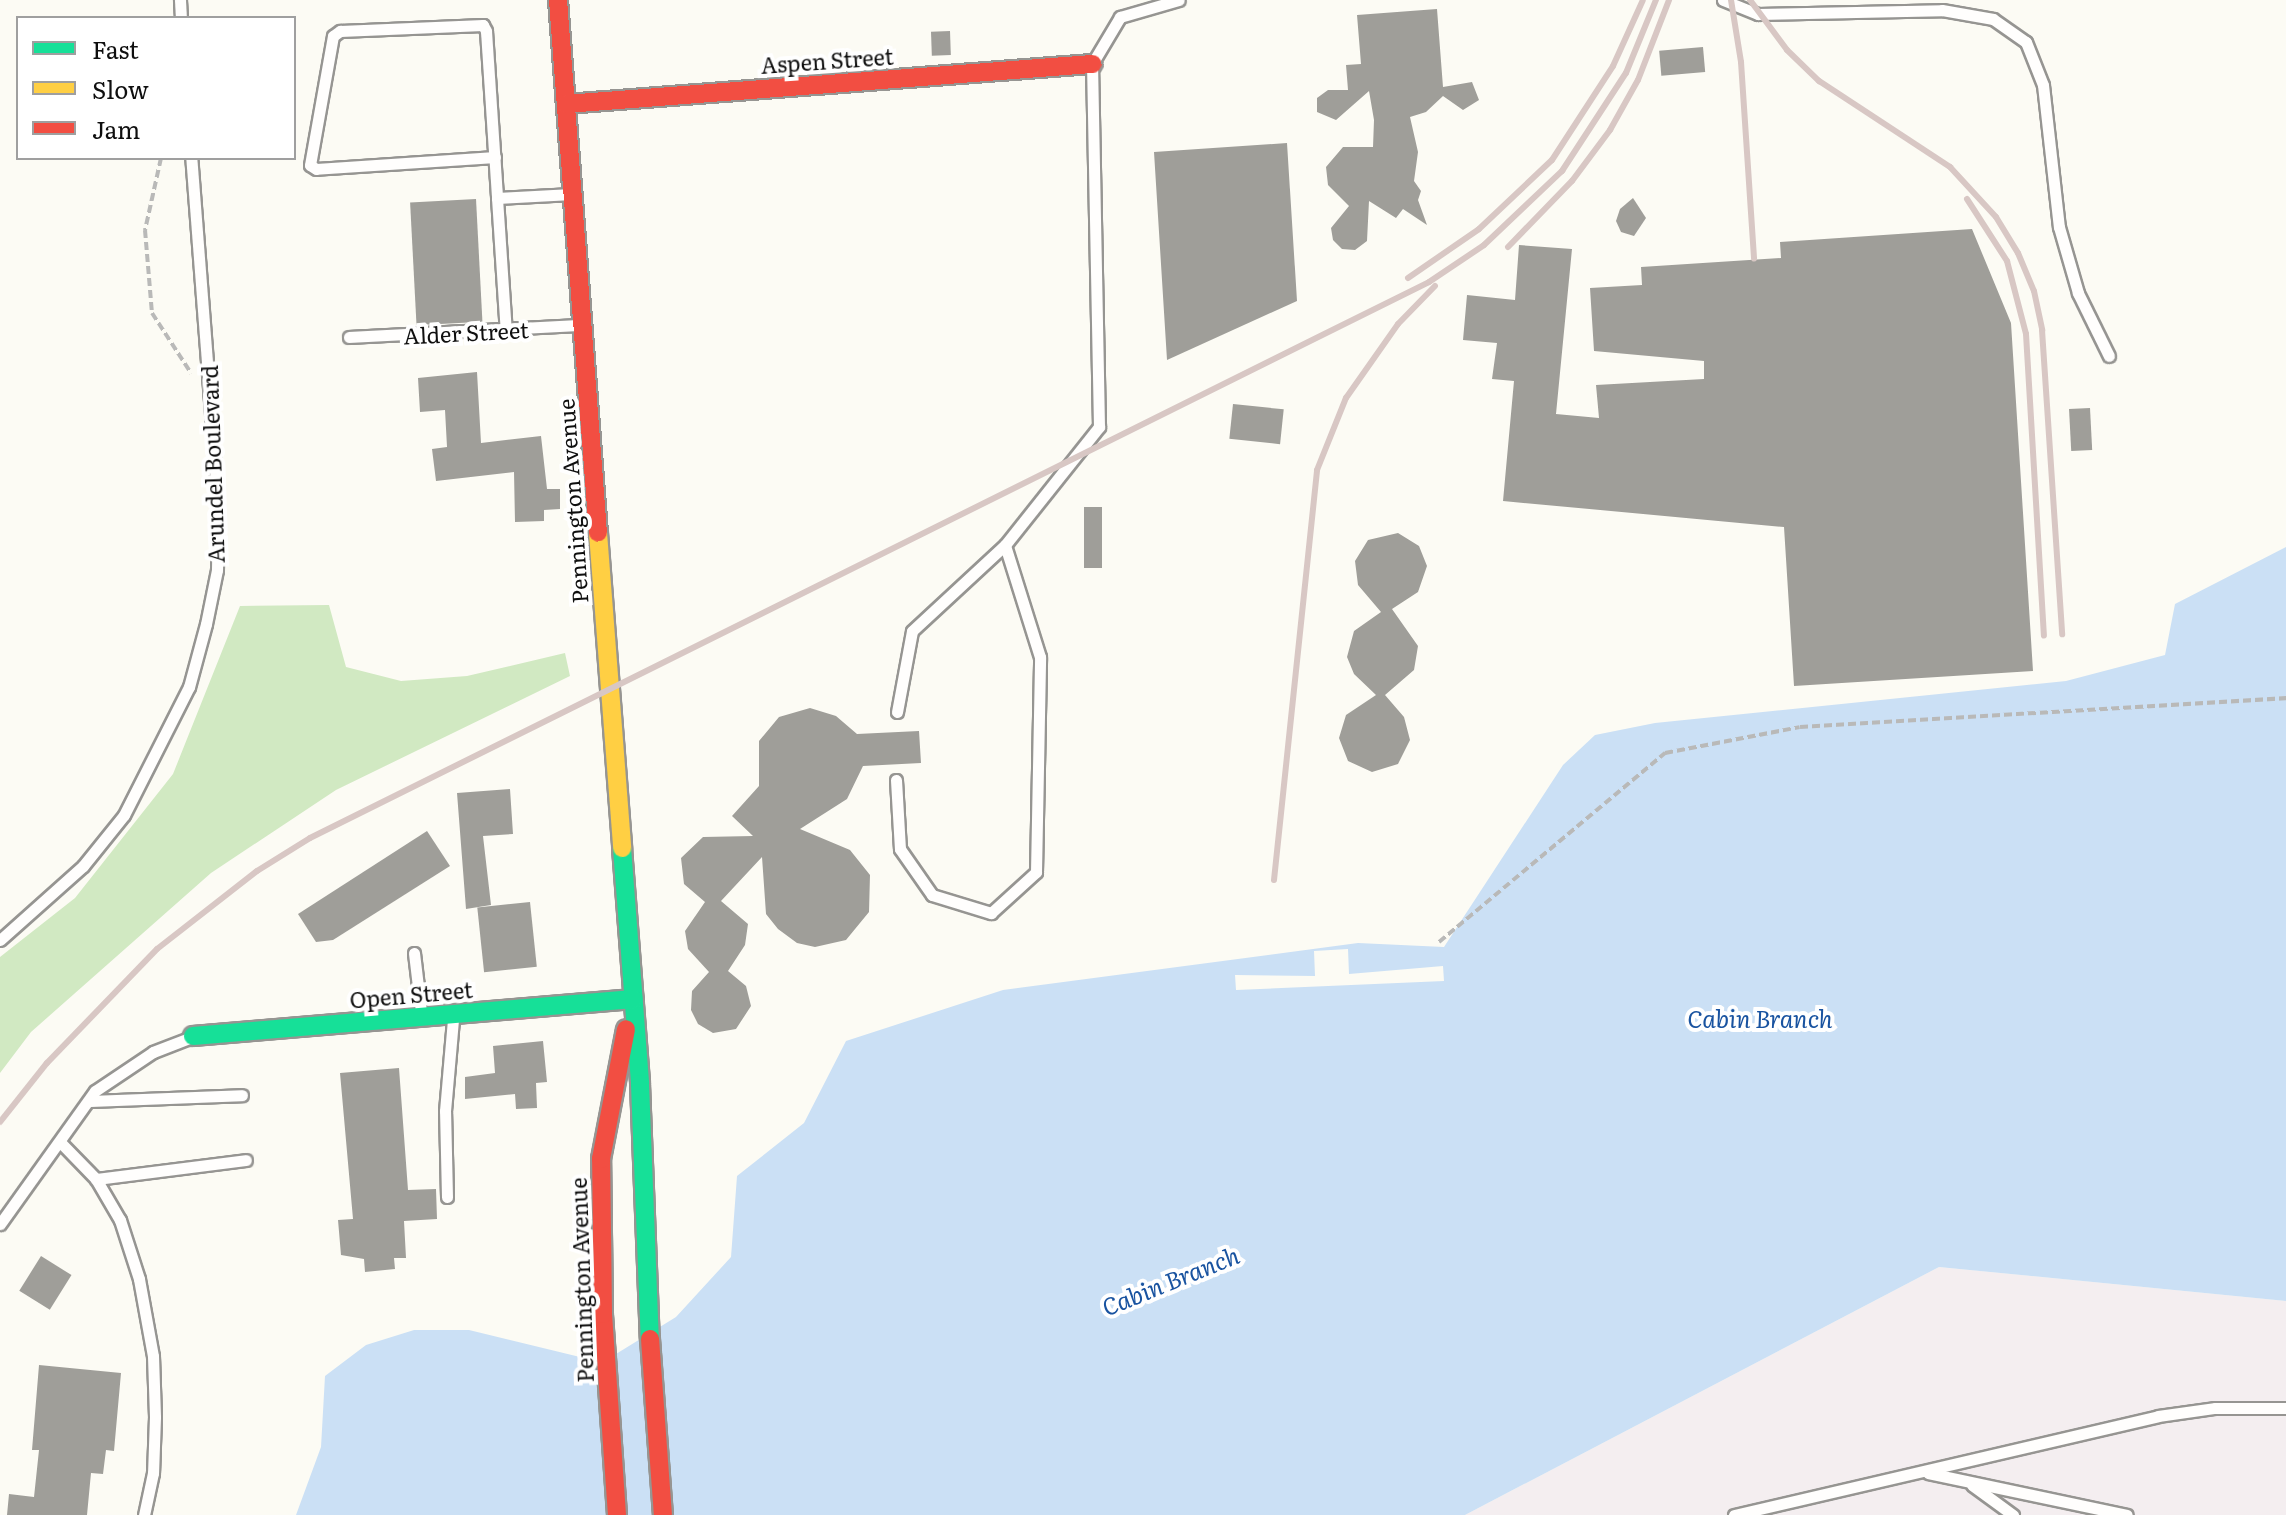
<!DOCTYPE html>
<style>
body{margin:0}
#map{position:relative;width:2286px;height:1515px;overflow:hidden;background:#fcfbf4;font-family:Literata,serif}
div>[style]{position:absolute}
.industrial>*{inset:0;background:#f4eef0}
.forest>*{inset:0;background:#d1e9c2}
.water>*{inset:0;background:#cbe0f5}
.pier>*{inset:0;background:#fcfbf4}
.building>*{inset:0;background:#9f9e99;transform-origin:0 0}
.path>*{height:4px;margin-top:-2px;transform-origin:0;background:repeating-linear-gradient(90deg,#b9b9b8 0 8px,transparent 0 12px)}
.roads{filter:drop-shadow(2px 0 #969592) drop-shadow(-2px 0 #969592) drop-shadow(0 2px #969592) drop-shadow(0 -2px #969592)}
.lane>*{height:11px;margin:-5.5px;padding:0 5.5px;transform-origin:5.5px;border-radius:5.5px;background:#fffefd}
.fast>*{height:18px;margin:-9px;padding:0 9px;transform-origin:9px;border-radius:9px;background:#16e098}
.slow>*{height:18px;margin:-9px;padding:0 9px;transform-origin:9px;border-radius:9px;background:#ffcf43}
.jam>*{height:18px;margin:-9px;padding:0 9px;transform-origin:9px;border-radius:9px;background:#f24e42}
.rail>*{height:6px;margin:-3px;padding:0 3px;transform-origin:3px;border-radius:3px;background:#d8c7c4}
span{translate:-50% -50%;white-space:nowrap;text-align:center;line-height:1.15;-webkit-text-stroke:8px #fff;paint-order:stroke}
.street-label{font-size:22px;color:#0f0f0f}
.water-label{font-size:24px;color:#1953a0;font-style:italic}
.legend{position:absolute;left:16px;top:16px;width:280px;height:144px;box-sizing:border-box;background:#fff;border:2px solid #9f9f9f;margin:0;padding:10px 14px;list-style:none;font-size:24px;color:#0f0f0f}
.legend li{display:flex;align-items:center;gap:16px;height:40px}
.legend b{width:40px;border:2px solid #9f9f9f}
</style>
<div id="map">
<div class="industrial">
<div style="clip-path:polygon(1939px 1267px,2286px 1301px,2286px 1515px,1465px 1515px)"></div>
</div>
<div class="forest">
<div style="clip-path:polygon(329px 605px,346px 667px,401px 681px,467px 676px,565px 653px,570px 676px,336px 790px,211px 873px,31px 1032px,0 1073px,0 957px,75px 898px,173px 774px,240px 606px)"></div>
</div>
<div class="water">
<div style="clip-path:polygon(2286px 547px,2286px 1301px,1939px 1267px,1465px 1515px,296px 1515px,321px 1447px,325px 1376px,366px 1345px,414px 1330px,469px 1330px,580px 1357px,616px 1354px,676px 1317px,731px 1257px,737px 1176px,804px 1123px,846px 1041px,1003px 990px,1358px 943px,1444px 947px,1563px 765px,1595px 735px,1655px 723px,2066px 681px,2165px 655px,2175px 604px)"></div>
</div>
<div class="pier">
<div style="clip-path:polygon(1348px 949px,1349px 974px,1443px 966px,1444px 981px,1236px 990px,1235px 975px,1315px 976px,1314px 951px)"></div>
</div>
<div class="building">
<div style="clip-path:polygon(1437px 9px,1443px 87px,1472px 82px,1479px 100px,1463px 110px,1443px 96px,1426px 112px,1410px 117px,1418px 152px,1414px 181px,1421px 191px,1418px 200px,1427px 225px,1403px 209px,1396px 218px,1369px 201px,1367px 241px,1355px 250px,1342px 249px,1333px 240px,1331px 228px,1349px 206px,1328px 185px,1326px 167px,1343px 147px,1373px 147px,1374px 120px,1369px 91px,1336px 120px,1317px 112px,1317px 98px,1328px 90px,1348px 90px,1346px 65px,1361px 64px,1357px 15px)"></div>
<div style="left:950px;top:31px;width:24px;height:19px;rotate:88deg"></div>
<div style="left:1703px;top:47px;width:25px;height:44px;rotate:85deg"></div>
<div style="clip-path:polygon(1287px 143px,1297px 301px,1167px 360px,1154px 152px)"></div>
<div style="clip-path:polygon(1633px 198px,1646px 218px,1634px 236px,1621px 232px,1616px 221px,1620px 209px)"></div>
<div style="left:476px;top:199px;width:123px;height:66px;rotate:87deg"></div>
<div style="clip-path:polygon(1972px 229px,2011px 323px,2033px 671px,1794px 686px,1784px 527px,1503px 501px,1514px 381px,1492px 379px,1497px 343px,1463px 340px,1467px 295px,1515px 300px,1519px 245px,1572px 249px,1556px 414px,1599px 418px,1596px 385px,1704px 379px,1704px 361px,1594px 351px,1590px 288px,1642px 285px,1641px 267px,1781px 258px,1780px 242px)"></div>
<div style="clip-path:polygon(477px 372px,481px 443px,541px 436px,547px 489px,560px 489px,560px 509px,544px 510px,544px 521px,515px 522px,514px 472px,436px 481px,432px 449px,447px 447px,445px 410px,420px 412px,418px 378px)"></div>
<div style="left:1233px;top:404px;width:51px;height:35px;rotate:6deg"></div>
<div style="left:2090px;top:408px;width:42px;height:21px;rotate:87deg"></div>
<div style="left:1084px;top:507px;width:18px;height:61px"></div>
<div style="clip-path:polygon(1398px 533px,1419px 546px,1427px 566px,1418px 592px,1392px 609px,1418px 646px,1414px 670px,1385px 695px,1404px 717px,1410px 740px,1398px 764px,1372px 772px,1348px 761px,1339px 738px,1346px 715px,1376px 695px,1354px 674px,1347px 657px,1354px 631px,1381px 612px,1358px 585px,1355px 561px,1368px 540px)"></div>
<div style="clip-path:polygon(810px 708px,836px 716px,857px 734px,919px 731px,921px 763px,863px 766px,847px 799px,800px 829px,850px 850px,870px 875px,869px 912px,846px 940px,815px 947px,797px 943px,778px 929px,766px 914px,762px 857px,721px 901px,748px 924px,745px 945px,728px 971px,746px 986px,751px 1006px,736px 1029px,713px 1033px,698px 1024px,691px 1010px,692px 991px,709px 972px,688px 949px,685px 931px,705px 902px,684px 884px,681px 858px,703px 837px,753px 836px,732px 816px,759px 786px,759px 741px,779px 717px)"></div>
<div style="clip-path:polygon(510px 789px,513px 834px,483px 836px,491px 905px,466px 909px,457px 793px)"></div>
<div style="clip-path:polygon(427px 831px,450px 866px,333px 940px,316px 942px,298px 914px)"></div>
<div style="left:530px;top:902px;width:65px;height:53px;rotate:84deg"></div>
<div style="clip-path:polygon(543px 1041px,547px 1082px,536px 1083px,537px 1108px,516px 1109px,515px 1094px,465px 1099px,465px 1077px,495px 1073px,493px 1046px)"></div>
<div style="clip-path:polygon(399px 1068px,408px 1190px,436px 1189px,437px 1219px,404px 1221px,406px 1258px,394px 1258px,395px 1269px,365px 1272px,364px 1259px,341px 1255px,338px 1220px,353px 1219px,340px 1073px)"></div>
<div style="left:41px;top:1256px;width:36px;height:41px;rotate:32deg"></div>
<div style="clip-path:polygon(39px 1365px,121px 1373px,114px 1451px,106px 1450px,103px 1474px,91px 1473px,87px 1515px,7px 1515px,9px 1494px,34px 1497px,39px 1450px,32px 1450px)"></div>
</div>
<div class="path">
<div style="left:161px;top:158px;width:74px;rotate:102.5deg"></div>
<div style="left:145px;top:230px;width:83px;rotate:85.2deg"></div>
<div style="left:152px;top:313px;width:72px;rotate:57deg"></div>
<div style="left:1439px;top:942px;width:295px;rotate:-39.9deg"></div>
<div style="left:1665px;top:753px;width:137px;rotate:-10.9deg"></div>
<div style="left:1800px;top:727px;width:487px;rotate:-3.4deg"></div>
</div>
<div class="roads">
<div class="lane">
<div style="left:180px;top:0;width:18px;rotate:87deg"></div>
<div style="left:1723px;top:0;width:38px;rotate:22deg"></div>
<div style="left:1758px;top:14px;width:184px;rotate:-1.2deg"></div>
<div style="left:1942px;top:10px;width:52px;rotate:10deg"></div>
<div style="left:1993px;top:19px;width:40px;rotate:34.9deg"></div>
<div style="left:2026px;top:42px;width:46px;rotate:68.4deg"></div>
<div style="left:2043px;top:85px;width:143px;rotate:83.6deg"></div>
<div style="left:2059px;top:227px;width:69px;rotate:73.9deg"></div>
<div style="left:2078px;top:293px;width:70px;rotate:63.8deg"></div>
<div style="left:495px;top:157px;width:179px;rotate:176.2deg"></div>
<div style="left:316px;top:169px;width:7px;rotate:-146deg"></div>
<div style="left:310px;top:165px;width:131px;rotate:-79.9deg"></div>
<div style="left:333px;top:36px;width:9px;rotate:-36deg"></div>
<div style="left:340px;top:31px;width:143px;rotate:-2.4deg"></div>
<div style="left:483px;top:25px;width:7px;rotate:63deg"></div>
<div style="left:486px;top:31px;width:167px;rotate:86.2deg"></div>
<div style="left:497px;top:198px;width:75px;rotate:-3.1deg"></div>
<div style="left:497px;top:198px;width:134px;rotate:86.2deg"></div>
<div style="left:349px;top:337px;width:229px;rotate:-3deg"></div>
<div style="left:897px;top:712px;width:82px;rotate:-79.5deg"></div>
<div style="left:912px;top:631px;width:127px;rotate:-42.8deg"></div>
<div style="left:1005px;top:545px;width:151px;rotate:-51.5deg"></div>
<div style="left:1099px;top:427px;width:363px;rotate:-91.1deg"></div>
<div style="left:1092px;top:64px;width:55px;rotate:-59.2deg"></div>
<div style="left:1120px;top:17px;width:61px;rotate:-16.1deg"></div>
<div style="left:896px;top:780px;width:69px;rotate:86.7deg"></div>
<div style="left:900px;top:849px;width:56px;rotate:55.2deg"></div>
<div style="left:932px;top:895px;width:62px;rotate:17deg"></div>
<div style="left:991px;top:913px;width:61px;rotate:-42.3deg"></div>
<div style="left:1036px;top:872px;width:215px;rotate:-88.9deg"></div>
<div style="left:1040px;top:657px;width:117px;rotate:-107.4deg"></div>
<div style="left:0;top:940px;width:111px;rotate:-41.7deg"></div>
<div style="left:83px;top:866px;width:65px;rotate:-51.2deg"></div>
<div style="left:124px;top:815px;width:144px;rotate:-63.1deg"></div>
<div style="left:189px;top:687px;width:65px;rotate:-74.9deg"></div>
<div style="left:206px;top:624px;width:55px;rotate:-78.5deg"></div>
<div style="left:217px;top:570px;width:65px;rotate:-89.1deg"></div>
<div style="left:218px;top:505px;width:348px;rotate:-94.4deg"></div>
<div style="left:414px;top:953px;width:59px;rotate:83.2deg"></div>
<div style="left:89px;top:1101px;width:153px;rotate:-2.2deg"></div>
<div style="left:62px;top:1144px;width:49px;rotate:45.8deg"></div>
<div style="left:96px;top:1179px;width:48px;rotate:59.7deg"></div>
<div style="left:120px;top:1220px;width:62px;rotate:72.1deg"></div>
<div style="left:139px;top:1279px;width:78px;rotate:79.7deg"></div>
<div style="left:153px;top:1356px;width:61px;rotate:88.1deg"></div>
<div style="left:155px;top:1417px;width:56px;rotate:92deg"></div>
<div style="left:153px;top:1473px;width:43px;rotate:102.1deg"></div>
<div style="left:96px;top:1179px;width:151px;rotate:-7.2deg"></div>
<div style="left:447px;top:1197px;width:86px;rotate:-91.3deg"></div>
<div style="left:445px;top:1111px;width:92px;rotate:-85deg"></div>
<div style="left:0;top:1224px;width:163px;rotate:-54.5deg"></div>
<div style="left:95px;top:1091px;width:70px;rotate:-33.9deg"></div>
<div style="left:153px;top:1052px;width:42px;rotate:-21deg"></div>
<div style="left:1928px;top:1473px;width:203px;rotate:11.9deg"></div>
<div style="left:1972px;top:1485px;width:51px;rotate:36.2deg"></div>
<div style="left:1734px;top:1515px;width:435px;rotate:-13.1deg"></div>
<div style="left:2158px;top:1416px;width:58px;rotate:-8deg"></div>
<div style="left:2215px;top:1408px;width:71px"></div>
</div>
<div class="fast">
<div style="left:622px;top:848px;width:237px;rotate:85.6deg"></div>
<div style="left:640px;top:1084px;width:255px;rotate:87.8deg"></div>
<div style="left:193px;top:1036px;width:442px;rotate:-4.8deg"></div>
</div>
<div class="slow">
<div style="left:598px;top:533px;width:316px;rotate:85.6deg"></div>
</div>
<div class="jam">
<div style="left:558px;top:0;width:534px;rotate:85.71deg"></div>
<div style="left:566px;top:104px;width:528px;rotate:-4.35deg"></div>
<div style="left:650px;top:1339px;width:176px;rotate:85.8deg"></div>
<div style="left:617px;top:1515px;width:201px;rotate:-94deg"></div>
<div style="left:603px;top:1314px;width:155px;rotate:-90.7deg"></div>
<div style="left:601px;top:1159px;width:132px;rotate:-79.1deg"></div>
</div>
</div>
<div class="rail">
<div style="left:1731px;top:0;width:63px;rotate:80.8deg"></div>
<div style="left:1741px;top:62px;width:197px;rotate:86.2deg"></div>
<div style="left:1750px;top:0;width:62px;rotate:53.5deg"></div>
<div style="left:1787px;top:50px;width:45px;rotate:44.1deg"></div>
<div style="left:1819px;top:81px;width:157px;rotate:33.3deg"></div>
<div style="left:1950px;top:167px;width:68px;rotate:47.4deg"></div>
<div style="left:1996px;top:217px;width:42px;rotate:58.6deg"></div>
<div style="left:2018px;top:253px;width:41px;rotate:67.2deg"></div>
<div style="left:2034px;top:291px;width:40px;rotate:78deg"></div>
<div style="left:2042px;top:330px;width:305px;rotate:86.2deg"></div>
<div style="left:1967px;top:199px;width:74px;rotate:57.2deg"></div>
<div style="left:2007px;top:261px;width:75px;rotate:75.4deg"></div>
<div style="left:2026px;top:334px;width:302px;rotate:86.6deg"></div>
<div style="left:1508px;top:247px;width:92px;rotate:-45.9deg"></div>
<div style="left:1572px;top:181px;width:64px;rotate:-53.3deg"></div>
<div style="left:1610px;top:130px;width:57px;rotate:-60.8deg"></div>
<div style="left:1638px;top:80px;width:86px;rotate:-68.8deg"></div>
<div style="left:1408px;top:278px;width:86px;rotate:-34.6deg"></div>
<div style="left:1479px;top:229px;width:100px;rotate:-43.4deg"></div>
<div style="left:1552px;top:160px;width:112px;rotate:-57deg"></div>
<div style="left:1613px;top:66px;width:72px;rotate:-65.6deg"></div>
<div style="left:1274px;top:880px;width:412px;rotate:-84deg"></div>
<div style="left:1317px;top:470px;width:78px;rotate:-68.1deg"></div>
<div style="left:1346px;top:398px;width:90px;rotate:-54.9deg"></div>
<div style="left:1398px;top:324px;width:53px;rotate:-45.8deg"></div>
<div style="left:0;top:1122px;width:75px;rotate:-51.5deg"></div>
<div style="left:47px;top:1063px;width:158px;rotate:-46deg"></div>
<div style="left:157px;top:949px;width:127px;rotate:-38deg"></div>
<div style="left:257px;top:871px;width:62px;rotate:-31.9deg"></div>
<div style="left:310px;top:838px;width:1250px;rotate:-26.42deg"></div>
<div style="left:1429px;top:282px;width:66px;rotate:-33.9deg"></div>
<div style="left:1484px;top:245px;width:108px;rotate:-43.5deg"></div>
<div style="left:1562px;top:171px;width:117px;rotate:-56.9deg"></div>
<div style="left:1626px;top:73px;width:79px;rotate:-67.7deg"></div>
</div>
<div class="street-label">
<span style="left:827px;top:60px;rotate:-4deg">Aspen Street</span>
<span style="left:466px;top:332px;rotate:-3deg">Alder Street</span>
<span style="left:212px;top:464px;rotate:-92deg">Arundel Boulevard</span>
<span style="left:572px;top:501px;rotate:-94deg">Pennington Avenue</span>
<span style="left:411px;top:994px;rotate:-5deg">Open Street</span>
<span style="left:581px;top:1280px;rotate:-92deg">Pennington Avenue</span>
</div>
<div class="water-label">
<span style="left:1760px;top:1018px">Cabin Branch</span>
<span style="left:1170px;top:1280px;rotate:-22deg">Cabin Branch</span>
</div>
<ul class="legend">
<li><b style="height:10px;background:#16e098"></b>Fast</li>
<li><b style="height:10px;background:#ffcf43"></b>Slow</li>
<li><b style="height:10px;background:#f24e42"></b>Jam</li>
</ul>
</div>
